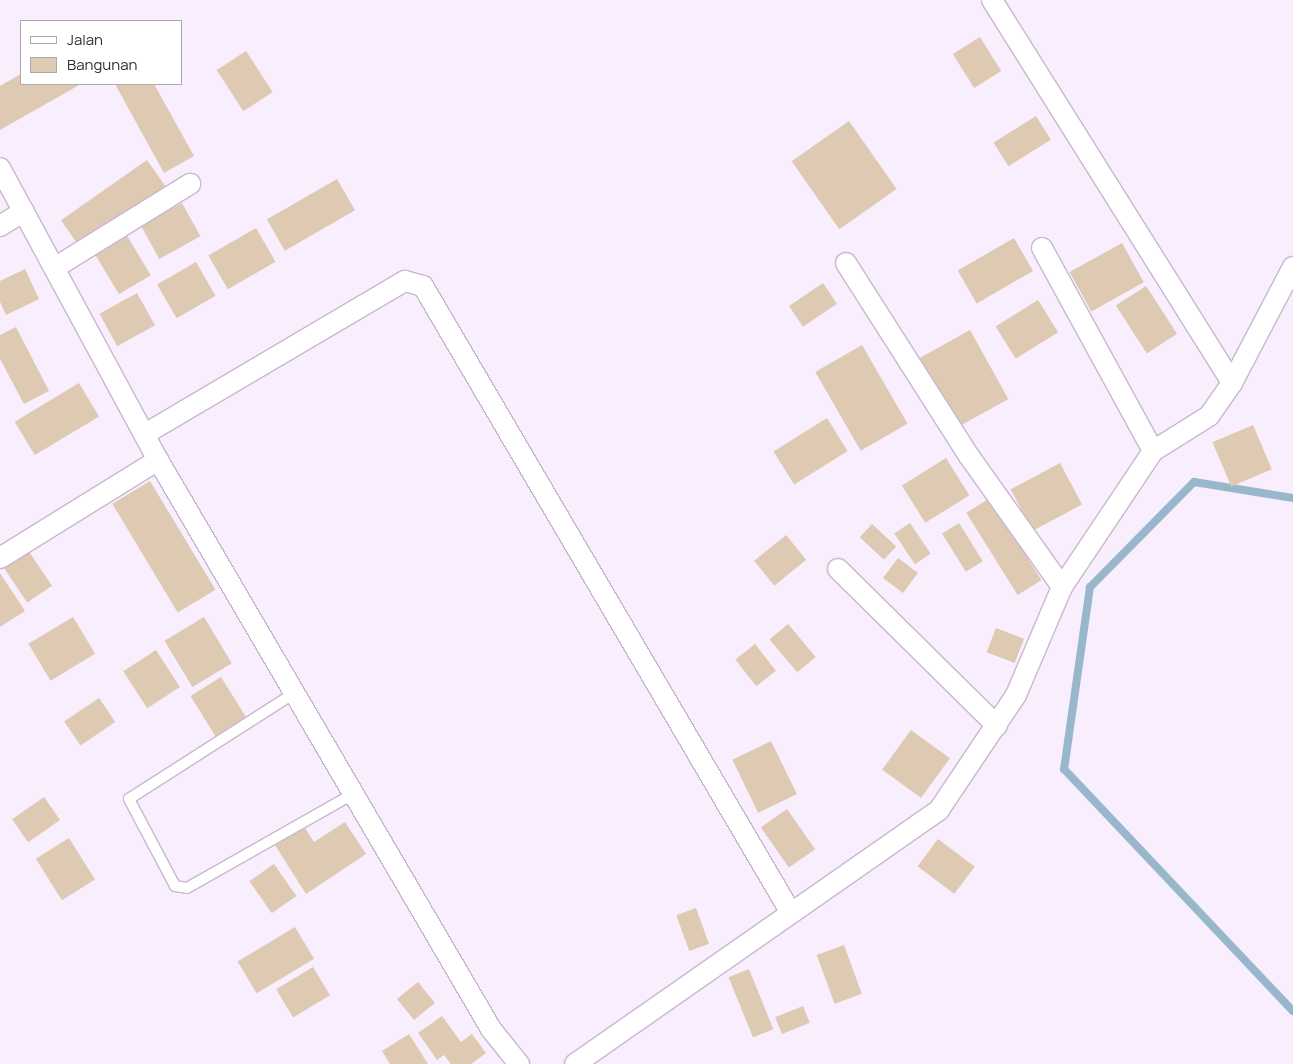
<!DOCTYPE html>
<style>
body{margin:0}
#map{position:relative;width:1293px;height:1064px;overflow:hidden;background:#f8eefd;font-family:Manrope,sans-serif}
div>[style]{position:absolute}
.stream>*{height:8px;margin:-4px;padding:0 4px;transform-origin:4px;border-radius:4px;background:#99b7cb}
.building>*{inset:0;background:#dec9b3;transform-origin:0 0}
.roads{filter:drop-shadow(1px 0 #c9b7cf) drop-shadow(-1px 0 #c9b7cf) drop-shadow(0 1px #c9b7cf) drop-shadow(0 -1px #c9b7cf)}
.service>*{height:10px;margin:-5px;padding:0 5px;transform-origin:5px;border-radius:5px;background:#fff}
.minor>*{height:20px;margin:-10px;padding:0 10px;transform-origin:10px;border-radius:10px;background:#fff}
span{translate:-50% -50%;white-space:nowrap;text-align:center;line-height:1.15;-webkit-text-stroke:4px #fff;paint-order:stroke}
.legend{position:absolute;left:20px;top:20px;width:162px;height:65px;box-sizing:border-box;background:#fff;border:1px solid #adaaae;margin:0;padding:6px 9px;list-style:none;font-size:15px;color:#322b34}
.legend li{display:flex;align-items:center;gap:10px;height:25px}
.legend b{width:25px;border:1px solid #adaaae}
</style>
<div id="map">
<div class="stream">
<div style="left:1293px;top:498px;width:100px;rotate:-170.8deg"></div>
<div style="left:1194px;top:482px;width:148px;rotate:134.7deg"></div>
<div style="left:1090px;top:587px;width:184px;rotate:98.1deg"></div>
<div style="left:1064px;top:769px;width:333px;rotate:46.6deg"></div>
</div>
<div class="building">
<div style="left:980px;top:37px;width:40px;height:32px;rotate:58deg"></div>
<div style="left:246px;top:51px;width:49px;height:35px;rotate:57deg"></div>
<div style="clip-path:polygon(21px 74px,21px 84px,81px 84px,0 130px,0 86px)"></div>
<div style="clip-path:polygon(115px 84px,154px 84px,194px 156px,164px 173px)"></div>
<div style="left:1036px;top:116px;width:28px;height:50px;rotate:58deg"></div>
<div style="left:849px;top:121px;width:83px;height:70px;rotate:55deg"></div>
<div style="left:147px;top:160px;width:32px;height:105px;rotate:55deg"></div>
<div style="left:337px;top:179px;width:36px;height:81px;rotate:60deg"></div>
<div style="left:182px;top:203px;width:38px;height:47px;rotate:61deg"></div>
<div style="left:256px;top:228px;width:39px;height:55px;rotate:60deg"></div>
<div style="left:126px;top:234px;width:48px;height:37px;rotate:59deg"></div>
<div style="left:1014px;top:238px;width:38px;height:65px;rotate:60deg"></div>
<div style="left:1122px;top:243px;width:45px;height:60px;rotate:61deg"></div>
<div style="left:196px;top:262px;width:39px;height:45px;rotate:60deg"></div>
<div style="clip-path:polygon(25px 269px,39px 299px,6px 315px,0 302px,0 281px)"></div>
<div style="left:823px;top:283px;width:25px;height:41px;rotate:56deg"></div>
<div style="left:1146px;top:286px;width:57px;height:36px;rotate:57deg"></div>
<div style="left:137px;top:293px;width:37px;height:43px;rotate:61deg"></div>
<div style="left:1038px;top:300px;width:38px;height:50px;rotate:58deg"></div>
<div style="clip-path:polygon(16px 327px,49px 391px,24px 404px,0 359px,0 335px)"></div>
<div style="left:970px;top:330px;width:79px;height:57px;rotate:61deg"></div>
<div style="left:862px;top:345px;width:91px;height:54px;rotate:60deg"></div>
<div style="left:79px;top:383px;width:39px;height:75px;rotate:59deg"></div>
<div style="left:827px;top:418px;width:39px;height:63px;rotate:58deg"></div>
<div style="left:1253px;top:425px;width:48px;height:44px;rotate:67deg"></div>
<div style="left:946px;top:458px;width:44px;height:52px;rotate:58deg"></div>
<div style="left:1060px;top:463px;width:47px;height:56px;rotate:62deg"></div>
<div style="left:150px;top:481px;width:127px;height:44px;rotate:59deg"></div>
<div style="left:990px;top:498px;width:97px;height:28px;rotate:58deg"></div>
<div style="left:910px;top:523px;width:37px;height:19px;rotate:56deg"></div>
<div style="left:959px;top:523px;width:45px;height:20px;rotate:58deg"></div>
<div style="left:872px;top:524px;width:33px;height:18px;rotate:43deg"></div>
<div style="left:786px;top:535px;width:32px;height:41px;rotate:51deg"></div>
<div style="left:28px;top:550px;width:43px;height:30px;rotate:56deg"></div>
<div style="left:898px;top:558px;width:25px;height:25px;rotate:37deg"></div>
<div style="clip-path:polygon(0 573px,25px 611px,0 627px)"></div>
<div style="left:73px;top:617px;width:43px;height:52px;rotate:59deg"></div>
<div style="left:204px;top:617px;width:54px;height:46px;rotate:59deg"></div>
<div style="left:788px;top:624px;width:43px;height:24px;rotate:50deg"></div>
<div style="left:996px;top:628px;width:30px;height:26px;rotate:21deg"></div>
<div style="left:755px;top:644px;width:34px;height:25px;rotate:52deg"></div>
<div style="left:156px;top:650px;width:44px;height:39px;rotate:57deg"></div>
<div style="left:221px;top:677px;width:49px;height:36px;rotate:58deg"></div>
<div style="left:99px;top:698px;width:29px;height:42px;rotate:56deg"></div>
<div style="left:911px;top:730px;width:48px;height:49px;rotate:36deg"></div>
<div style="left:771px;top:741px;width:59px;height:43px;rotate:64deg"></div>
<div style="left:44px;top:797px;width:28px;height:39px;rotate:55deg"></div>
<div style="left:787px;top:809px;width:49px;height:32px;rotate:55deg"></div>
<div style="clip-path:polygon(345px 822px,366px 854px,306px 894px,273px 842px,302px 823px,314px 842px)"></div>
<div style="left:69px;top:838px;width:49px;height:39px;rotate:58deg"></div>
<div style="left:938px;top:839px;width:46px;height:34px;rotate:37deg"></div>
<div style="left:274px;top:864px;width:39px;height:30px;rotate:55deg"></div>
<div style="left:696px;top:908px;width:38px;height:21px;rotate:70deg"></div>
<div style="left:295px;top:927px;width:37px;height:67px;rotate:59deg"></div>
<div style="left:844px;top:945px;width:52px;height:29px;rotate:70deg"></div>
<div style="left:313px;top:967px;width:33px;height:43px;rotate:59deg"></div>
<div style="left:749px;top:969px;width:65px;height:22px;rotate:68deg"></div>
<div style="left:418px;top:982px;width:27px;height:27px;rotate:51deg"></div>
<div style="left:803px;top:1006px;width:18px;height:30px;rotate:68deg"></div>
<div style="clip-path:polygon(442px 1016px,461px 1042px,472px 1034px,486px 1053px,471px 1064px,451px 1064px,444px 1055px,437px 1060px,418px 1033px)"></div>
<div style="clip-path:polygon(409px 1034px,428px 1064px,390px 1064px,382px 1051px)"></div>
</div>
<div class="roads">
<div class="service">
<div style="left:296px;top:692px;width:198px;rotate:147.4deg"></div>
<div style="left:129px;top:799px;width:98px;rotate:62.1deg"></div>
<div style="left:175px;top:886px;width:12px;rotate:9deg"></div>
<div style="left:187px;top:888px;width:193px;rotate:-29.5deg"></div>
</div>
<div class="minor">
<div style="left:992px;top:0;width:452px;rotate:57.9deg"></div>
<div style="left:0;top:168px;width:332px;rotate:61.6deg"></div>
<div style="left:158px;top:460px;width:659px;rotate:59.66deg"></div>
<div style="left:491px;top:1029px;width:45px;rotate:51.3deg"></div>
<div style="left:0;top:226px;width:28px;rotate:-32deg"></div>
<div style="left:1042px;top:248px;width:231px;rotate:61.3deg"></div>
<div style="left:846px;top:263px;width:229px;rotate:57.5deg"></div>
<div style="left:969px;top:456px;width:161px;rotate:54.6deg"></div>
<div style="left:1062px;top:587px;width:164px;rotate:-56.2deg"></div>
<div style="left:1153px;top:451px;width:66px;rotate:-32deg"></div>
<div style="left:1209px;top:416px;width:40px;rotate:-55.1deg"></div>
<div style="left:1232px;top:383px;width:131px;rotate:-62.3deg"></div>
<div style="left:56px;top:267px;width:158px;rotate:-31.8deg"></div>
<div style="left:145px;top:434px;width:302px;rotate:-30.5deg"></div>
<div style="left:405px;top:281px;width:19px;rotate:16deg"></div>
<div style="left:423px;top:286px;width:727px;rotate:59.59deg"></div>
<div style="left:0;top:558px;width:186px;rotate:-31.8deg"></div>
<div style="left:838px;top:569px;width:223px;rotate:44.6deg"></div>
<div style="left:575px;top:1064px;width:444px;rotate:-34.9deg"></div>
<div style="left:939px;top:810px;width:138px;rotate:-56.2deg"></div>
<div style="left:1016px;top:695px;width:117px;rotate:-66.9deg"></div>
</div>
</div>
<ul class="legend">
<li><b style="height:6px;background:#fff"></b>Jalan</li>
<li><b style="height:14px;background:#dec9b3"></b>Bangunan</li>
</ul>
</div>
